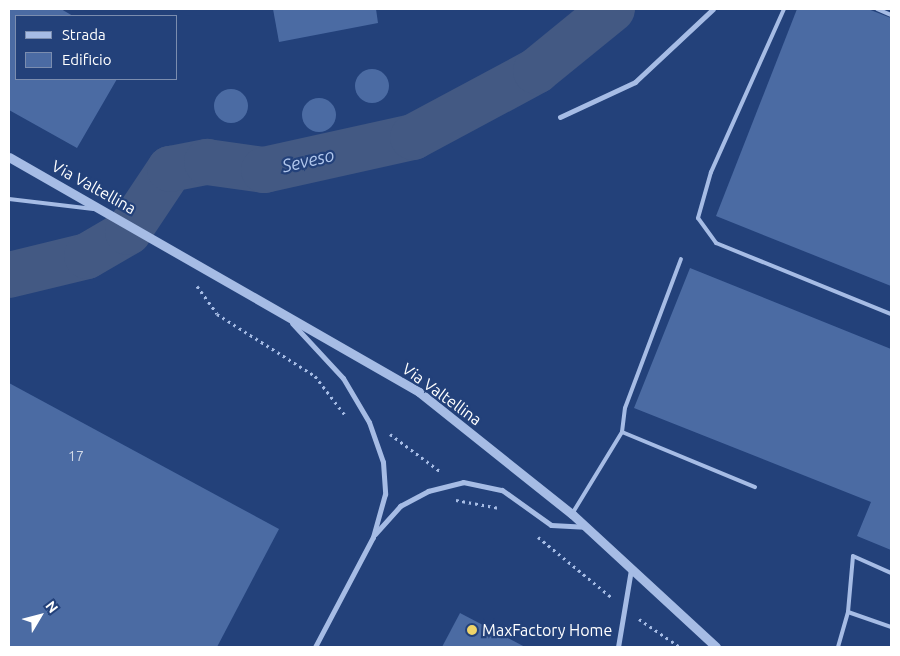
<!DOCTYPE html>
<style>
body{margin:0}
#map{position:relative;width:900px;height:656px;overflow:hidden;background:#23417a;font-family:Ubuntu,sans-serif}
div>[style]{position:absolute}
.river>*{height:46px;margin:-23px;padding:0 23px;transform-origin:23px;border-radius:23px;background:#435983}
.building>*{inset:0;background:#4b6ba3}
.round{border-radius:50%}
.path>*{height:3px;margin-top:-1.5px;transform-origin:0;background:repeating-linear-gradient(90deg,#a6bce5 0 2.5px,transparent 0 6.5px)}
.service>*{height:4px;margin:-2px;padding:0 2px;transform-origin:2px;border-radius:2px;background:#a6bce5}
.minor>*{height:5px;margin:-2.5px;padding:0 2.5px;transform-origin:2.5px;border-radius:2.5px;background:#a6bce5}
.tertiary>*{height:9px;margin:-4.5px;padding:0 4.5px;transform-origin:4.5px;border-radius:4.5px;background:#a6bce5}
.dots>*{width:14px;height:14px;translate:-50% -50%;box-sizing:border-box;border:2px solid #23417a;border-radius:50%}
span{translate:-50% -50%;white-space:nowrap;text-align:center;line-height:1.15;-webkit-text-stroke:4.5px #23417a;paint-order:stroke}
.number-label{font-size:14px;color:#d2dae8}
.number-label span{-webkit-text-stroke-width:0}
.street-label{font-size:16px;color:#fff}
.poi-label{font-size:16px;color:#fff}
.left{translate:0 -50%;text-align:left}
.water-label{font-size:18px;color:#b1c7ed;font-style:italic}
.frame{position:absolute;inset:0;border:10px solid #fff;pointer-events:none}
.legend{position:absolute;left:15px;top:15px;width:162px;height:65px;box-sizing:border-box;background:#23417a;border:1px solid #7b8daf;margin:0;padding:6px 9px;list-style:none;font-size:15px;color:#fff}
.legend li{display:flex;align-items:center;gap:10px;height:25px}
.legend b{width:25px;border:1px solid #7b8daf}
.north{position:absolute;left:15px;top:591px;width:50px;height:50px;-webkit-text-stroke:4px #23417a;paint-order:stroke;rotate:53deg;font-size:14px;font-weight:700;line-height:20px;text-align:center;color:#fff}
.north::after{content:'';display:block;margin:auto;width:18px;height:22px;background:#fff;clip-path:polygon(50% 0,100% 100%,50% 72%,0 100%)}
</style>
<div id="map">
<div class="river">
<div style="left:9px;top:275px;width:80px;rotate:-13.7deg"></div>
<div style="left:87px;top:256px;width:48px;rotate:-30.3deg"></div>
<div style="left:128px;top:232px;width:76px;rotate:-56.3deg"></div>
<div style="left:170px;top:169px;width:38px;rotate:-11deg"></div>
<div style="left:207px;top:162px;width:58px;rotate:8deg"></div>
<div style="left:264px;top:170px;width:153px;rotate:-12.5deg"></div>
<div style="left:413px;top:137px;width:140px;rotate:-28.2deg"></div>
<div style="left:536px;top:71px;width:98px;rotate:-39.2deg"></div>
</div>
<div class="building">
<div style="clip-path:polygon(9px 9px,61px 9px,73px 16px,16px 16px,16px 79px,117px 79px,77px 148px,9px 110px)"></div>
<div style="clip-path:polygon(273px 9px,376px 9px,378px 23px,279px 42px)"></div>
<div style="clip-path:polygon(797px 9px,868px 9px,891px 18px,891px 286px,716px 216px)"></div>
<div class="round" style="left:355px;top:69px;width:34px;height:34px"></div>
<div class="round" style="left:214px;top:89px;width:34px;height:34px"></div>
<div class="round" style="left:302px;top:98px;width:34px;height:34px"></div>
<div style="clip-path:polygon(690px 268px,891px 349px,891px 550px,857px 536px,871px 502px,634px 408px)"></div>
<div style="clip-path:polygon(9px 383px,279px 529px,217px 647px,9px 647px)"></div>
<div style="clip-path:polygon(460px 613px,525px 647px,442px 647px)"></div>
</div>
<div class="path">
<div style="left:197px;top:286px;width:34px;rotate:54deg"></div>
<div style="left:217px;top:314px;width:116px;rotate:32.3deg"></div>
<div style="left:315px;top:376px;width:49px;rotate:52.4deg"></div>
<div style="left:390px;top:434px;width:64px;rotate:36.7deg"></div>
<div style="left:456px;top:500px;width:44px;rotate:10.5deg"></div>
<div style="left:538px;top:537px;width:94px;rotate:39.4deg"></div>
<div style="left:639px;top:619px;width:50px;rotate:34.3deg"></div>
</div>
<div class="service">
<div style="left:784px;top:9px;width:179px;rotate:114.1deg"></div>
<div style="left:711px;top:172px;width:48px;rotate:105.8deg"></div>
<div style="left:698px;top:218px;width:31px;rotate:54deg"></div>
<div style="left:716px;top:243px;width:189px;rotate:22.1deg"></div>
<div style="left:877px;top:9px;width:15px;rotate:23deg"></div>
<div style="left:9px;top:199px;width:85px;rotate:6.8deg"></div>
<div style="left:622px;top:432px;width:24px;rotate:-83deg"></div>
<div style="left:625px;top:408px;width:159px;rotate:-69.4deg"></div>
<div style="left:572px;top:514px;width:96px;rotate:-58.6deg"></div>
<div style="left:622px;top:432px;width:144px;rotate:22.5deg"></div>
<div style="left:848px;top:612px;width:46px;rotate:19.2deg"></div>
<div style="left:838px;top:647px;width:36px;rotate:-74deg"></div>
<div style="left:848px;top:612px;width:56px;rotate:-84.9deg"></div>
<div style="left:853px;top:556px;width:42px;rotate:24.1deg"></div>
</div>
<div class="minor">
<div style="left:560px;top:117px;width:83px;rotate:-25deg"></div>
<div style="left:635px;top:82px;width:107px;rotate:-43.1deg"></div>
<div style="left:292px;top:323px;width:75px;rotate:47.2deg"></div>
<div style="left:343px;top:378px;width:51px;rotate:59.4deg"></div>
<div style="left:369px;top:422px;width:42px;rotate:70.7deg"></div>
<div style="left:383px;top:462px;width:32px;rotate:86deg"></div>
<div style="left:385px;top:494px;width:45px;rotate:105.6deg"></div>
<div style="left:373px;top:537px;width:124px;rotate:117.8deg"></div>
<div style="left:375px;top:534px;width:38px;rotate:-48deg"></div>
<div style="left:400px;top:506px;width:32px;rotate:-28deg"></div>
<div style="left:428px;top:491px;width:36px;rotate:-14deg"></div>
<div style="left:463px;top:482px;width:40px;rotate:12deg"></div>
<div style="left:502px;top:490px;width:60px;rotate:35.5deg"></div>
<div style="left:551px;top:525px;width:33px;rotate:3deg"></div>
<div style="left:618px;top:647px;width:79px;rotate:-80.5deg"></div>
</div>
<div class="tertiary">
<div style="left:9px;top:157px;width:473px;rotate:29.8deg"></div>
<div style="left:419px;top:392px;width:196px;rotate:38.6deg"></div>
<div style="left:572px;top:514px;width:196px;rotate:42.7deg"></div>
</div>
<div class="dots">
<div style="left:472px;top:630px;background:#efd469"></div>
</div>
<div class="number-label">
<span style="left:76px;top:456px">17</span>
</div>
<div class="street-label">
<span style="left:94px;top:187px;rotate:29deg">Via Valtellina</span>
<span style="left:442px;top:394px;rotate:36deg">Via Valtellina</span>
</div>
<div class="poi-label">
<span class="left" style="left:482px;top:630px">MaxFactory Home</span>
</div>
<div class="water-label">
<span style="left:308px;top:160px;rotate:-13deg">Seveso</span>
</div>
<div class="frame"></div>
<ul class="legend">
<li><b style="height:6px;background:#a6bce5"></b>Strada</li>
<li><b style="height:14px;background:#4b6ba3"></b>Edificio</li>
</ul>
<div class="north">N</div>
</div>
